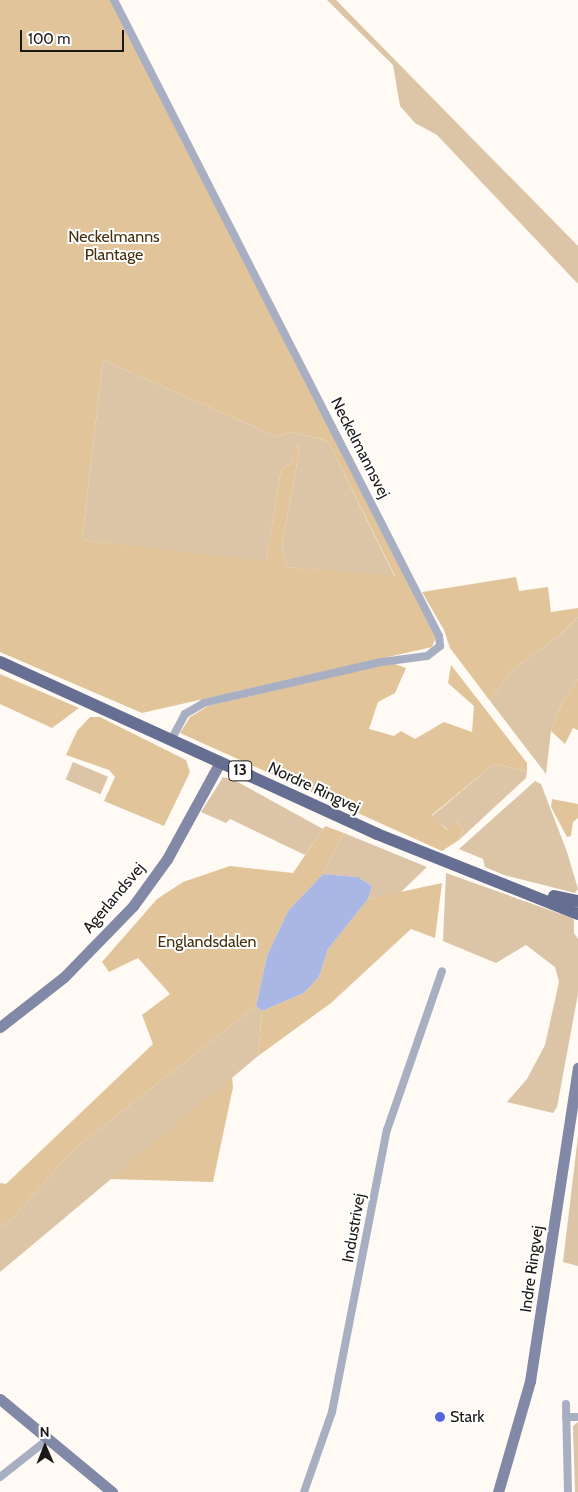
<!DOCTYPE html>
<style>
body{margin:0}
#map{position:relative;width:578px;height:1492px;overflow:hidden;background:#fffaf4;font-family:Cabin,sans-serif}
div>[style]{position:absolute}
.green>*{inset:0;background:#dbc5a6;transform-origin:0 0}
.forest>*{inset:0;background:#e1c499}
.water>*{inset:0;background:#aab6e3}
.street>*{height:8px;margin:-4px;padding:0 4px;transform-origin:4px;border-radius:4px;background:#a9afc3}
.secondary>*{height:11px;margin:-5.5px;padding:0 5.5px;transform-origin:5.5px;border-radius:5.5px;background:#8289a7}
.primary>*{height:12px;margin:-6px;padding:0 6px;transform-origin:6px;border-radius:6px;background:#666f92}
.dots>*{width:14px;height:14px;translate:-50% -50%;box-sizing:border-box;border:2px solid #fff;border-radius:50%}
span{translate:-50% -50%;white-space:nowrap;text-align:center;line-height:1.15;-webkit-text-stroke:4px #fff;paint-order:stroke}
.shield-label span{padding:1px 4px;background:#fff;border:1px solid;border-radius:4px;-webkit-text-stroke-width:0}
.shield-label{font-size:15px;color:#1b1916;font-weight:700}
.park-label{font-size:16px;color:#45300d}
.street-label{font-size:16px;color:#1b1916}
.poi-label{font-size:16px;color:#1b1916}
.left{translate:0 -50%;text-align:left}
.north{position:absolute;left:20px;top:1422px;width:50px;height:50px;-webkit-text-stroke:4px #fff;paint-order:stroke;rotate:359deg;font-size:14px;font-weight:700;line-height:20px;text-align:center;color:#1b1916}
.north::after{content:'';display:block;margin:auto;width:18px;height:22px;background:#1b1916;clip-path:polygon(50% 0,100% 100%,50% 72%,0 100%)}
.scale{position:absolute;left:20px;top:30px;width:104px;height:22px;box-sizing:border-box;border:2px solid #1b1916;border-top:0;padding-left:6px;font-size:15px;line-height:18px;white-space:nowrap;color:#1b1916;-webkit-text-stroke:4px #fff;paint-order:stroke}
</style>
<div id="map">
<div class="green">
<div style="clip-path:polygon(327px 0,336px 0,578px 246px,578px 284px,437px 135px,415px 123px,400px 106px,393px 65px)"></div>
<div style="clip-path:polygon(103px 360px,277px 437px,290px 432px,328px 441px,395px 577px,287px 567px,282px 546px,300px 447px,296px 446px,291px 464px,281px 469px,266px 562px,82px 540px)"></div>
<div style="clip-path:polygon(578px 617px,578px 679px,561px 705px,551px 731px,546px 774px,490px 701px,511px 671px,560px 635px)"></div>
<div style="left:73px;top:762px;width:38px;height:19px;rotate:23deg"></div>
<div style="clip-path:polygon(494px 764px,527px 771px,526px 778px,459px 840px,463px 830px,457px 822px,448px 830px,432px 816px)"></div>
<div style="clip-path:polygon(223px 777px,234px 780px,323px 829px,305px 855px,230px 819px,226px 823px,201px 812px)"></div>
<div style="clip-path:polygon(535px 781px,541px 784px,567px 852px,578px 889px,575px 893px,504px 875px,485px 867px,483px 859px,459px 849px)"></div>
<div style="clip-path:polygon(344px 833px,427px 867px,400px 893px,368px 899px,372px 886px,358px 877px,323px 874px)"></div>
<div style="clip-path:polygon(446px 873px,572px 918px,574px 921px,574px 933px,578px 939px,578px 994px,557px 1107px,553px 1113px,507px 1102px,527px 1079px,545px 1045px,559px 982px,555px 967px,526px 945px,496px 963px,443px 941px)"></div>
<div style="clip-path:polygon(256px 1006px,262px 1011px,258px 1056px,0 1272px,0 1227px,13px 1218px,73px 1150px)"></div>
<div style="clip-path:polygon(578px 1136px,578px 1266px,563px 1262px)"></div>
<div style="clip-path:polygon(578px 1422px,578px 1492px,575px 1492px,573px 1426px)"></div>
</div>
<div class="forest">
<div style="clip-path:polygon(evenodd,0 0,117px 0,436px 637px,432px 647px,142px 713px,0 652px,0 0,103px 360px,277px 437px,290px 432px,328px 441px,395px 576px,287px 567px,282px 546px,300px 447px,295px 446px,291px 464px,281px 469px,266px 561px,82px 540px,103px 360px)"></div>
<div style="clip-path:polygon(516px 577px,519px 591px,548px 587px,551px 612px,578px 608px,578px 617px,560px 635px,511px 671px,490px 701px,450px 648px,444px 630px,422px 592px)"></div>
<div style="clip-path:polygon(392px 663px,406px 668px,395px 693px,378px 702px,369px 729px,394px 736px,401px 731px,415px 739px,444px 722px,472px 732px,474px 706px,448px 683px,451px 665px,527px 763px,527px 771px,494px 764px,432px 815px,447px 830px,457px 822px,463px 830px,459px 840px,442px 851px,180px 733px,190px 717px,208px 706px)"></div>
<div style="clip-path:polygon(0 674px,79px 708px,52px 728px,0 704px)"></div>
<div style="clip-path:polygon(578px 679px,578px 730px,573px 728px,565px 744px,551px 731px,561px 705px)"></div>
<div style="clip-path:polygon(90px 717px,100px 717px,186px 760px,190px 772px,164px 826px,104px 801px,115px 777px,109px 770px,66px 755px,77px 731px)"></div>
<div style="clip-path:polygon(552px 799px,578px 804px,578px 818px,573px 822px,571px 836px,567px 837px,551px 807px)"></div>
<div style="clip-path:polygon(325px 826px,344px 833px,323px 874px,288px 911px,267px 956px,256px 1006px,73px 1150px,13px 1218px,0 1227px,0 1183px,6px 1184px,153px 1044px,142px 1015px,170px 994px,138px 958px,109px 972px,102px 962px,157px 899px,183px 882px,230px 866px,293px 873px)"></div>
<div style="clip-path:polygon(442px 883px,435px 938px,411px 929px,331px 1003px,258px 1056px,262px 1011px,304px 993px,319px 977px,328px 949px,368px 899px)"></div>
<div style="clip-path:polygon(232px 1077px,233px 1087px,213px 1182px,110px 1179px)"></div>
</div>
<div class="water">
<div style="clip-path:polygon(323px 874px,358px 877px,372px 886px,368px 899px,328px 949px,319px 977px,304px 993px,262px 1011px,256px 1006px,267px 956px,288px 911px)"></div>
</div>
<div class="street">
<div style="left:114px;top:0;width:714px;rotate:62.93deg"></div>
<div style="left:439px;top:636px;width:10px;rotate:84deg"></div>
<div style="left:440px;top:646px;width:16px;rotate:142deg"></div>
<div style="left:427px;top:656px;width:46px;rotate:172.6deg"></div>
<div style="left:381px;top:662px;width:182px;rotate:167deg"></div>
<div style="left:204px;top:703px;width:22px;rotate:150deg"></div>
<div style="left:185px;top:714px;width:30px;rotate:118deg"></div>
<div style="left:566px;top:1404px;width:88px;rotate:88.7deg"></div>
<div style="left:566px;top:1417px;width:12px"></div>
<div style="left:0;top:1477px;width:60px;rotate:-38.2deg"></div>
<div style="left:304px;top:1492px;width:85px;rotate:-70.7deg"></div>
<div style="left:332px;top:1412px;width:287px;rotate:-79deg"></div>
<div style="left:387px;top:1130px;width:168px;rotate:-70.9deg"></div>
</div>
<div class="secondary">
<div style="left:0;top:1027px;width:81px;rotate:-38deg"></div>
<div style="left:64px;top:977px;width:99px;rotate:-45.8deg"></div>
<div style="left:133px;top:906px;width:58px;rotate:-54.1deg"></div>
<div style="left:167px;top:859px;width:111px;rotate:-61.3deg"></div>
<div style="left:0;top:1399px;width:146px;rotate:39.7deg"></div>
<div style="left:498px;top:1492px;width:116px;rotate:-73.9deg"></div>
<div style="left:530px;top:1381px;width:317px;rotate:-81.3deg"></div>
</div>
<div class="primary">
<div style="left:0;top:662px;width:414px;rotate:24.5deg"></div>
<div style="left:377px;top:834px;width:216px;rotate:21.7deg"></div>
<div style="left:554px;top:896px;width:25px;rotate:12deg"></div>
</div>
<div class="dots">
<div style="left:440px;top:1417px;background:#5464da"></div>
</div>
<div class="shield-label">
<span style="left:240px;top:771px">13</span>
</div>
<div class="park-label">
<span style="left:114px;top:246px">Neckelmanns<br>Plantage</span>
<span style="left:207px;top:942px">Englandsdalen</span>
</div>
<div class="street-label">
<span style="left:360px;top:448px;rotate:63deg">Neckelmannsvej</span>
<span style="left:314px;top:788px;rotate:25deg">Nordre Ringvej</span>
<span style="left:114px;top:898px;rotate:-50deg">Agerlandsvej</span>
<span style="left:354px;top:1228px;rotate:-80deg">Industrivej</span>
<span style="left:532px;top:1269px;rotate:-82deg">Indre Ringvej</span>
</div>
<div class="poi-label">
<span class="left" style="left:450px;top:1417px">Stark</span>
</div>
<div class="north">N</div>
<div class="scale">100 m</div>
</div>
